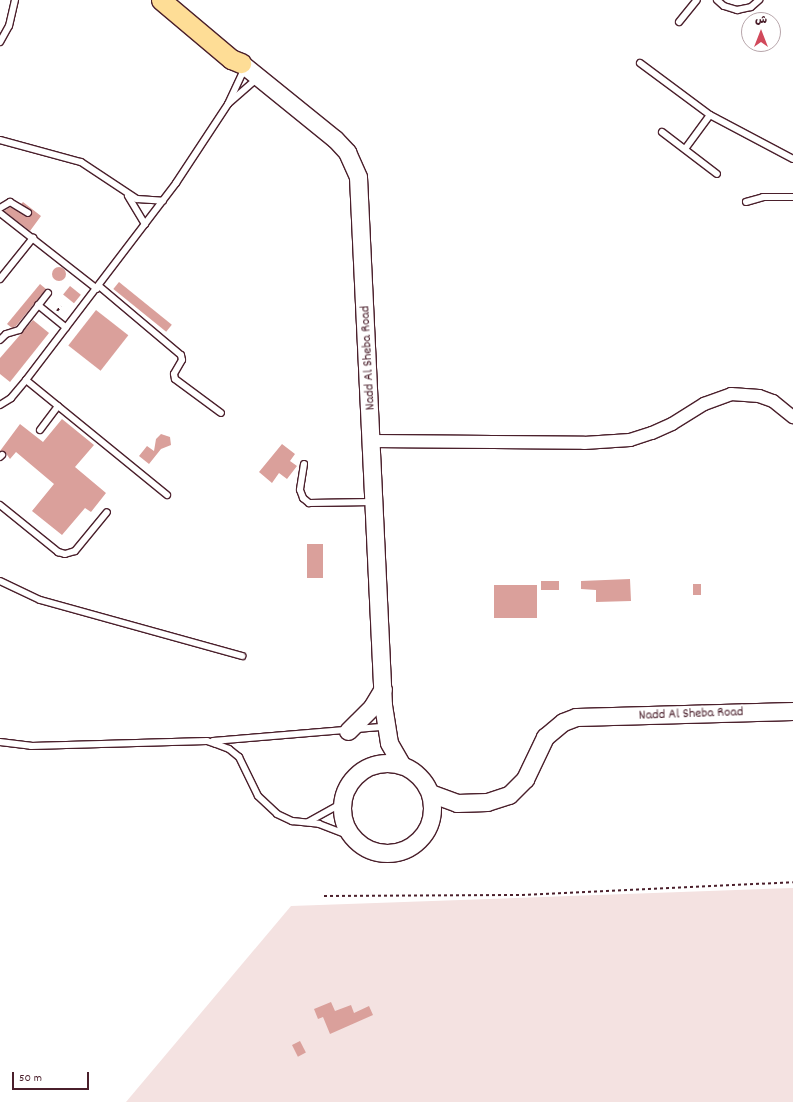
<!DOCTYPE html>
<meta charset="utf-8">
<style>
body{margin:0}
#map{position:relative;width:793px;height:1102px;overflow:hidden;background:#fff;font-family:Dekko,"Playpen Sans Arabic",sans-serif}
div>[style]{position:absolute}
.built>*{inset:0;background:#f4e2e1}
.building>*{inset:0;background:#daa09b;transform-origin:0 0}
.round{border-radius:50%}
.path>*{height:2px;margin-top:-1px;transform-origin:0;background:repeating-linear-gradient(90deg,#4a1f2b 0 3px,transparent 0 6px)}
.roads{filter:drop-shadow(1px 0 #4a1f2b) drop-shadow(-1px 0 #4a1f2b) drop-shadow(0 1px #4a1f2b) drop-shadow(0 -1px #4a1f2b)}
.service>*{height:6px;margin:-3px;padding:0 3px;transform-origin:3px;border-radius:3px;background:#fff}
.minor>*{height:12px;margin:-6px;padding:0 6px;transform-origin:6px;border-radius:6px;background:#fff}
.secondary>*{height:17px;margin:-8.5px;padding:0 8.5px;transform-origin:8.5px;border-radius:8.5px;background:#fff}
.secondary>.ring{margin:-8.5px;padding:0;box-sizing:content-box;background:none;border:17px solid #fff;border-radius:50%}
.primary>*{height:19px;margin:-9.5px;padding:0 9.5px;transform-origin:9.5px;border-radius:9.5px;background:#fedd96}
span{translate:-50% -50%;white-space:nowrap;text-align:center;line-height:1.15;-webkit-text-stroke:3px #fff;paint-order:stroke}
.street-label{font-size:14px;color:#4a1f2b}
.north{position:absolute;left:741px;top:12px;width:40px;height:40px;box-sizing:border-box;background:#fff;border:1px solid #b7a5aa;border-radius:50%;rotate:0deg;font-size:11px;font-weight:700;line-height:16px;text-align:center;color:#4a1f2b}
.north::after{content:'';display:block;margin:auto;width:14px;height:18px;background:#d1495b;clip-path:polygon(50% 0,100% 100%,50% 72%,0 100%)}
.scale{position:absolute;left:12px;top:1072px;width:77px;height:18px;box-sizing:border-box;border:2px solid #4a1f2b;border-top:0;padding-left:5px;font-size:12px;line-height:14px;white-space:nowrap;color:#4a1f2b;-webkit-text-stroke:3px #fff;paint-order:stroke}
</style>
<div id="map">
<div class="built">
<div style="clip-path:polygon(793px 888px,793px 1102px,126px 1102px,291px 906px)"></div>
</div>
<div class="building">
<div style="clip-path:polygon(23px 202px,41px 216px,30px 231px,4px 211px,10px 207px,30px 217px,32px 211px,21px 204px)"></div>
<div class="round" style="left:52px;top:267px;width:14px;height:14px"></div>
<div style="left:119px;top:282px;width:68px;height:9px;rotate:39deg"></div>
<div style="clip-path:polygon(40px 284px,46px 289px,16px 326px,12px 328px,7px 324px)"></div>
<div style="left:70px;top:286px;width:14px;height:11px;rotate:39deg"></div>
<div style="left:96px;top:310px;width:41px;height:45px;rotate:38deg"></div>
<div style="clip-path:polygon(33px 320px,49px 333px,10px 382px,0 374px,0 358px)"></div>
<div style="clip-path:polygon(62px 419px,94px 445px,75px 467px,106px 493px,91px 512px,85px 508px,62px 535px,32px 511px,54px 484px,16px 452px,10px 459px,5px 452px,0 451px,20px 424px,43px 442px)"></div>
<div style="clip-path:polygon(161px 434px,170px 437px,171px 445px,161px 449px,149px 464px,139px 456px,147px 446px,154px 451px,156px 439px)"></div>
<div style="clip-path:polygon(282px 444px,295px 454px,290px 461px,297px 466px,287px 479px,279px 473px,272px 483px,259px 472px)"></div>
<div style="left:307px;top:544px;width:16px;height:34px"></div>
<div style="clip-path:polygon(630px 579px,631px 601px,596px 602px,596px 590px,581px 589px,581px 581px)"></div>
<div style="left:541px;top:581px;width:18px;height:9px"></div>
<div style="left:701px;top:584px;width:11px;height:8px;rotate:90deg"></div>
<div style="left:537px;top:585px;width:33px;height:43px;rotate:90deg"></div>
<div style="clip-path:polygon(331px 1002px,335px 1011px,351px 1005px,354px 1013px,369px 1006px,373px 1015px,330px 1034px,323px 1017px,318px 1019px,314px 1009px)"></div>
<div style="left:300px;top:1041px;width:13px;height:9px;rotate:63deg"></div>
</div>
<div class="path">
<div style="left:57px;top:311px;width:6px;rotate:-51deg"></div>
<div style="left:324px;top:896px;width:198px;rotate:-0.3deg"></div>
<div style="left:522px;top:895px;width:271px;rotate:-2.7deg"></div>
</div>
<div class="roads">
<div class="service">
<div style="left:717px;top:0;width:9px;rotate:41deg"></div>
<div style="left:724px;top:6px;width:14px;rotate:17deg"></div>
<div style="left:737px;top:10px;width:14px;rotate:-12deg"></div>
<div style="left:751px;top:7px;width:11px;rotate:-41deg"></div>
<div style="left:679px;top:22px;width:28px;rotate:-51deg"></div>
<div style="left:0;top:42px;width:18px;rotate:-61deg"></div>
<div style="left:9px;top:26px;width:27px;rotate:-77deg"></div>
<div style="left:640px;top:63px;width:87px;rotate:36.6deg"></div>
<div style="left:710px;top:115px;width:94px;rotate:27.9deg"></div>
<div style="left:229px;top:103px;width:38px;rotate:-41deg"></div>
<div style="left:662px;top:132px;width:69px;rotate:37.4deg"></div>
<div style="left:0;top:140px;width:84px;rotate:15.2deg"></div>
<div style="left:81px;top:162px;width:67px;rotate:33.5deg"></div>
<div style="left:137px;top:199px;width:26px;rotate:4deg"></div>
<div style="left:685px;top:149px;width:42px;rotate:-53.7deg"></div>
<div style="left:128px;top:196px;width:33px;rotate:59deg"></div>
<div style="left:746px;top:202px;width:18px;rotate:-16deg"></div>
<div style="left:763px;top:197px;width:30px"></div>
<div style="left:0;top:208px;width:12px;rotate:-31deg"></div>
<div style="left:10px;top:202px;width:21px;rotate:31deg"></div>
<div style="left:0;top:213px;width:123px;rotate:38.1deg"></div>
<div style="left:0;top:279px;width:53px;rotate:-51.2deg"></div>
<div style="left:99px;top:286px;width:107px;rotate:40.1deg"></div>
<div style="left:181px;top:355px;width:5px;rotate:79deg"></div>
<div style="left:182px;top:360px;width:16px;rotate:120deg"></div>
<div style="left:174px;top:374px;width:5px;rotate:79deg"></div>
<div style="left:175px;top:379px;width:57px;rotate:36.5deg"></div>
<div style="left:38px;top:305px;width:36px;rotate:39deg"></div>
<div style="left:0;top:340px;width:8px;rotate:-45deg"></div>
<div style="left:6px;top:334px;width:14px;rotate:-17deg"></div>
<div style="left:19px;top:330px;width:47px;rotate:-51.9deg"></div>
<div style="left:26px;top:380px;width:182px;rotate:39.2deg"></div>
<div style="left:0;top:405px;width:13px;rotate:-32deg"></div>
<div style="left:11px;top:398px;width:23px;rotate:-50deg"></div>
<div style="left:26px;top:380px;width:248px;rotate:-52.7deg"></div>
<div style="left:176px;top:183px;width:95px;rotate:-56.6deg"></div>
<div style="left:228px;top:104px;width:40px;rotate:-65deg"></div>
<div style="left:40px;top:430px;width:30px;rotate:-53deg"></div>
<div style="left:0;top:457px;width:3px;rotate:-45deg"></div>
<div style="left:304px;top:464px;width:26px;rotate:99deg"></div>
<div style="left:300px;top:490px;width:9px;rotate:69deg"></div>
<div style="left:303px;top:498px;width:8px;rotate:40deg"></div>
<div style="left:309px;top:503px;width:64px;rotate:-0.9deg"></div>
<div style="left:0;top:505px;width:75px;rotate:39deg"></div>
<div style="left:58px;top:552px;width:7px;rotate:16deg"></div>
<div style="left:65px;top:554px;width:10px;rotate:-17deg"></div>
<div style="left:75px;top:551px;width:50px;rotate:-50.6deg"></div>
<div style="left:0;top:581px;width:44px;rotate:25.4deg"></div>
<div style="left:40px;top:600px;width:210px;rotate:15.5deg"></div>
<div style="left:213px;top:741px;width:168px;rotate:-4.8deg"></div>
<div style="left:0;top:742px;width:31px;rotate:7deg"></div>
<div style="left:31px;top:746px;width:176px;rotate:-1.6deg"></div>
<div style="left:207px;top:741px;width:9px;rotate:18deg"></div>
<div style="left:216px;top:744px;width:14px;rotate:21deg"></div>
<div style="left:229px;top:749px;width:13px;rotate:39deg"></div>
<div style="left:239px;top:757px;width:43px;rotate:64deg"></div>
<div style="left:258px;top:796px;width:26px;rotate:43deg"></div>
<div style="left:277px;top:814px;width:17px;rotate:25deg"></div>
<div style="left:292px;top:821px;width:27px;rotate:6deg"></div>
<div style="left:319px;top:824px;width:34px;rotate:21deg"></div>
<div style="left:308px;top:822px;width:39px;rotate:-29deg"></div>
</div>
<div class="minor">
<div style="left:372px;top:441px;width:212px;rotate:0.5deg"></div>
<div style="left:584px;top:443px;width:46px;rotate:-3.7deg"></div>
<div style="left:630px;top:440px;width:23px;rotate:-18deg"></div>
<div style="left:652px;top:433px;width:22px;rotate:-24deg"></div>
<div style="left:672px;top:424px;width:38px;rotate:-32deg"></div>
<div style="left:704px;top:404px;width:29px;rotate:-20deg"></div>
<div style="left:731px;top:394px;width:28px;rotate:4deg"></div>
<div style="left:759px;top:396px;width:15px;rotate:20deg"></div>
<div style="left:773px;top:401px;width:26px;rotate:39deg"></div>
</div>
<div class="secondary">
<div style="left:241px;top:63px;width:121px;rotate:39deg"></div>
<div style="left:335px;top:139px;width:18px;rotate:47deg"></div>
<div style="left:347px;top:152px;width:27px;rotate:66deg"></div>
<div style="left:358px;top:177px;width:529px;rotate:87.29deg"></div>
<div style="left:383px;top:705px;width:38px;rotate:81deg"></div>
<div style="left:389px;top:743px;width:24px;rotate:60deg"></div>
<div style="left:348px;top:731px;width:34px;rotate:-45deg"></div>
<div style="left:372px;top:707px;width:21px;rotate:-59deg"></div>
<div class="ring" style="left:342px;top:763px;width:73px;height:73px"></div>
<div style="left:430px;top:793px;width:29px;rotate:20deg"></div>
<div style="left:457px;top:803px;width:30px;rotate:-2deg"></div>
<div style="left:487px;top:802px;width:23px;rotate:-18deg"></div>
<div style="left:509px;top:795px;width:23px;rotate:-45deg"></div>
<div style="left:525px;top:779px;width:47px;rotate:-64.5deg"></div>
<div style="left:545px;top:737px;width:23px;rotate:-40deg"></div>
<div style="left:563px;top:722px;width:14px;rotate:-21deg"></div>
<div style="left:576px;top:717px;width:217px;rotate:-1.6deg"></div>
</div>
<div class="primary">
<div style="left:161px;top:0;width:92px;rotate:40.1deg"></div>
<div style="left:231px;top:59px;width:11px;rotate:22deg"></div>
</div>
</div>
<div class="street-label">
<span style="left:368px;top:358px;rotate:-93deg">Nadd Al Sheba Road</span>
<span style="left:691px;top:714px;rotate:-2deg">Nadd Al Sheba Road</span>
</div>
<div class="north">ش</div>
<div class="scale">50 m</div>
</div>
